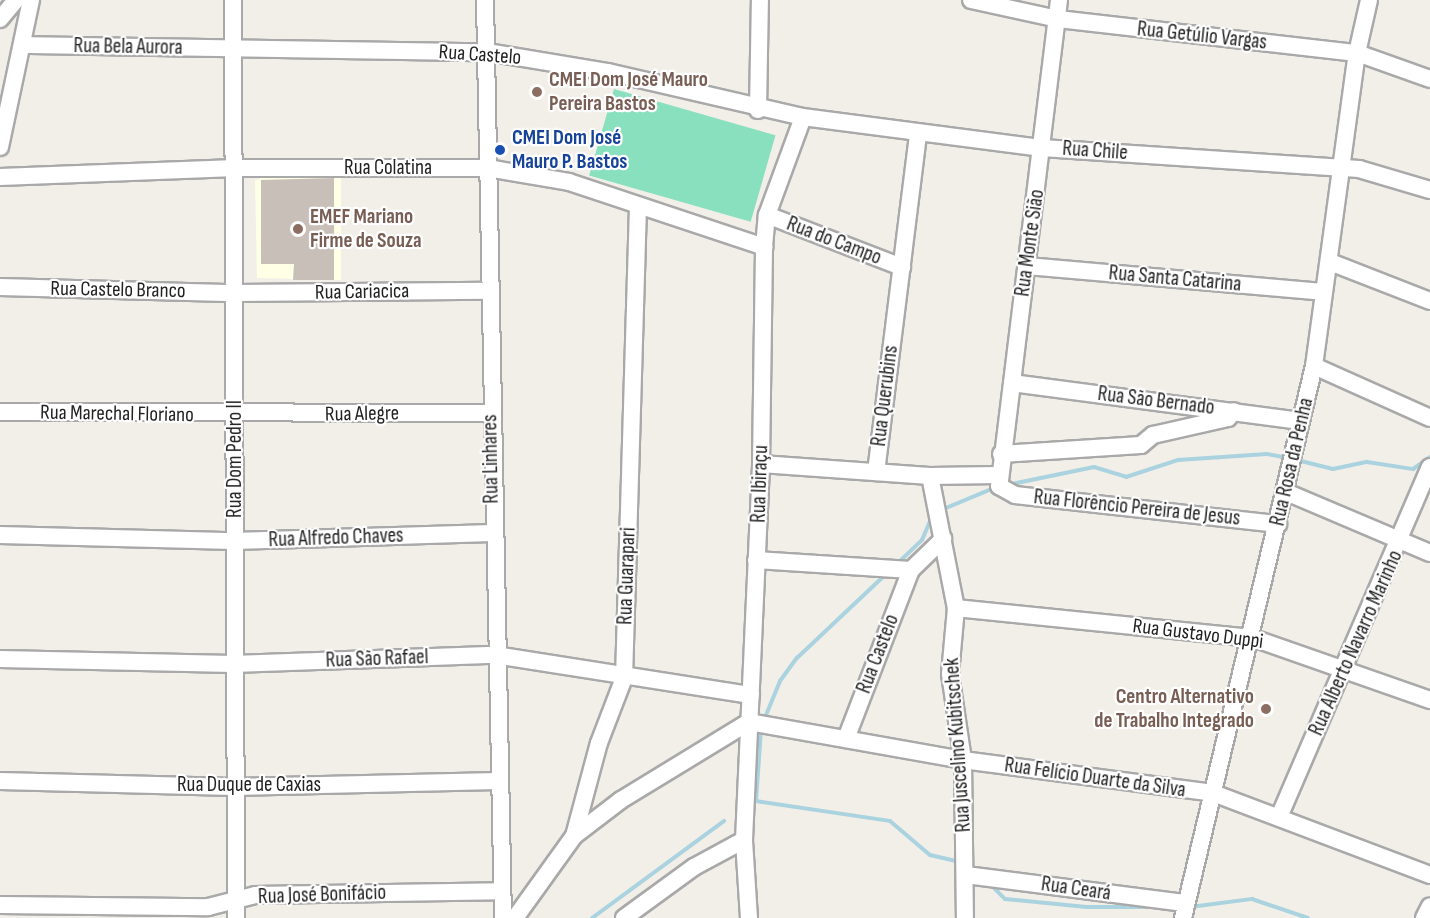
<!DOCTYPE html>
<meta charset="utf-8">
<style>
body{margin:0}
#map{position:relative;width:1430px;height:918px;overflow:hidden;background:#f2efe9;font-family:"Sofia Sans Condensed",sans-serif}
div>[style]{position:absolute}
.education>*{inset:0;background:#ffffe5}
.pitch>*{inset:0;background:#88e0be;transform-origin:0 0}
.stream>*{height:4px;margin:-2px;padding:0 2px;transform-origin:2px;border-radius:2px;background:#aad3df}
.building>*{inset:0;background:#c7bfb8}
.roads{filter:drop-shadow(2px 0 #a9a9a9) drop-shadow(-2px 0 #a9a9a9) drop-shadow(0 2px #a9a9a9) drop-shadow(0 -2px #a9a9a9)}
.street>*{height:16px;margin:-8px;padding:0 8px;transform-origin:8px;border-radius:8px;background:#fff}
.dots>*{width:16px;height:16px;translate:-50% -50%;box-sizing:border-box;border:3px solid #fff;border-radius:50%}
span{translate:-50% -50%;white-space:nowrap;text-align:center;line-height:1.15;-webkit-text-stroke:4.5px #fff;paint-order:stroke}
.street-label{font-size:21px;color:#222}
.education-label{font-size:21px;color:#785e54;font-weight:700}
.left{translate:0 -50%;text-align:left}
.right{translate:-100% -50%;text-align:right}
.transit-label{font-size:21px;color:#164399;font-weight:700}
</style>
<div id="map">
<div class="education">
<div style="clip-path:polygon(341px 176px,341px 280px,257px 278px,255px 181px,262px 177px)"></div>
</div>
<div class="pitch">
<div style="left:614px;top:89px;width:168px;height:90px;rotate:16deg"></div>
</div>
<div class="stream">
<div style="left:1297px;top:460px;width:37px;rotate:14deg"></div>
<div style="left:1333px;top:469px;width:35px;rotate:-12deg"></div>
<div style="left:1367px;top:462px;width:47px;rotate:8.7deg"></div>
<div style="left:1413px;top:469px;width:21px;rotate:-35deg"></div>
<div style="left:1007px;top:485px;width:89px;rotate:-11.7deg"></div>
<div style="left:1094px;top:467px;width:34px;rotate:17deg"></div>
<div style="left:1126px;top:477px;width:55px;rotate:-18.1deg"></div>
<div style="left:1178px;top:460px;width:89px;rotate:-3.9deg"></div>
<div style="left:1267px;top:454px;width:20px;rotate:11deg"></div>
<div style="left:941px;top:510px;width:57px;rotate:-22.5deg"></div>
<div style="left:898px;top:563px;width:33px;rotate:-44deg"></div>
<div style="left:922px;top:540px;width:25px;rotate:-67deg"></div>
<div style="left:764px;top:720px;width:42px;rotate:-67.7deg"></div>
<div style="left:780px;top:681px;width:29px;rotate:-54deg"></div>
<div style="left:797px;top:658px;width:122px;rotate:-43.3deg"></div>
<div style="left:755px;top:801px;width:136px;rotate:8.4deg"></div>
<div style="left:890px;top:821px;width:52px;rotate:40.4deg"></div>
<div style="left:930px;top:855px;width:31px;rotate:13deg"></div>
<div style="left:756px;top:801px;width:71px;rotate:-86deg"></div>
<div style="left:990px;top:884px;width:21px;rotate:45deg"></div>
<div style="left:1005px;top:899px;width:82px;rotate:5.6deg"></div>
<div style="left:1087px;top:907px;width:72px"></div>
<div style="left:1190px;top:907px;width:63px;rotate:-7.4deg"></div>
<div style="left:1252px;top:899px;width:59px;rotate:18.7deg"></div>
<div style="left:592px;top:918px;width:164px;rotate:-36.3deg"></div>
</div>
<div class="building">
<div style="clip-path:polygon(334px 178px,334px 280px,293px 280px,294px 264px,261px 264px,261px 180px)"></div>
</div>
<div class="roads">
<div class="street">
<div style="left:233px;top:0;width:918px;rotate:89.81deg"></div>
<div style="left:485px;top:0;width:918px;rotate:88.88deg"></div>
<div style="left:971px;top:0;width:89px;rotate:12.3deg"></div>
<div style="left:1058px;top:19px;width:301px;rotate:6.5deg"></div>
<div style="left:1357px;top:53px;width:77px;rotate:19.6deg"></div>
<div style="left:1059px;top:0;width:490px;rotate:97deg"></div>
<div style="left:999px;top:486px;width:18px;rotate:29deg"></div>
<div style="left:1015px;top:495px;width:265px;rotate:6.3deg"></div>
<div style="left:0;top:19px;width:25px;rotate:-50deg"></div>
<div style="left:23px;top:45px;width:464px;rotate:0.9deg"></div>
<div style="left:487px;top:52px;width:123px;rotate:9.4deg"></div>
<div style="left:608px;top:72px;width:200px;rotate:13deg"></div>
<div style="left:803px;top:117px;width:241px;rotate:7.4deg"></div>
<div style="left:1042px;top:148px;width:318px;rotate:3.8deg"></div>
<div style="left:1359px;top:169px;width:74px;rotate:16.5deg"></div>
<div style="left:758px;top:110px;width:110px;rotate:-89deg"></div>
<div style="left:0;top:147px;width:150px;rotate:-78.1deg"></div>
<div style="left:0;top:177px;width:236px;rotate:-2.2deg"></div>
<div style="left:236px;top:168px;width:251px"></div>
<div style="left:487px;top:168px;width:83px;rotate:9.7deg"></div>
<div style="left:569px;top:182px;width:206px;rotate:18.4deg"></div>
<div style="left:767px;top:215px;width:145px;rotate:21.1deg"></div>
<div style="left:1330px;top:262px;width:107px;rotate:21.3deg"></div>
<div style="left:1027px;top:266px;width:297px;rotate:5deg"></div>
<div style="left:0;top:287px;width:236px;rotate:1.5deg"></div>
<div style="left:236px;top:293px;width:252px;rotate:-0.5deg"></div>
<div style="left:1314px;top:366px;width:127px;rotate:24.1deg"></div>
<div style="left:1012px;top:383px;width:291px;rotate:7.5deg"></div>
<div style="left:0;top:412px;width:490px;rotate:0.1deg"></div>
<div style="left:1001px;top:454px;width:140px;rotate:-3.7deg"></div>
<div style="left:1141px;top:445px;width:16px;rotate:-40deg"></div>
<div style="left:1153px;top:435px;width:77px;rotate:-12.8deg"></div>
<div style="left:1228px;top:418px;width:9px;rotate:-49deg"></div>
<div style="left:761px;top:464px;width:169px;rotate:4.1deg"></div>
<div style="left:930px;top:476px;width:68px;rotate:-0.8deg"></div>
<div style="left:876px;top:472px;width:342px;rotate:-82.9deg"></div>
<div style="left:930px;top:476px;width:135px;rotate:78.9deg"></div>
<div style="left:956px;top:608px;width:66px;rotate:95.2deg"></div>
<div style="left:950px;top:674px;width:87px;rotate:81.4deg"></div>
<div style="left:963px;top:760px;width:158px;rotate:89.3deg"></div>
<div style="left:1286px;top:492px;width:156px;rotate:23deg"></div>
<div style="left:0;top:535px;width:234px;rotate:1.5deg"></div>
<div style="left:234px;top:541px;width:258px;rotate:-1.8deg"></div>
<div style="left:756px;top:560px;width:155px;rotate:3.7deg"></div>
<div style="left:911px;top:570px;width:45px;rotate:-44.1deg"></div>
<div style="left:956px;top:608px;width:299px;rotate:5.8deg"></div>
<div style="left:1253px;top:638px;width:188px;rotate:19.3deg"></div>
<div style="left:0;top:659px;width:233px;rotate:1.2deg"></div>
<div style="left:233px;top:664px;width:262px;rotate:-2deg"></div>
<div style="left:495px;top:655px;width:259px;rotate:8.9deg"></div>
<div style="left:846px;top:739px;width:181px;rotate:-69deg"></div>
<div style="left:0;top:781px;width:233px;rotate:1.5deg"></div>
<div style="left:233px;top:787px;width:265px;rotate:-1.3deg"></div>
<div style="left:1279px;top:817px;width:381px;rotate:-66.7deg"></div>
<div style="left:574px;top:836px;width:59px;rotate:-37.5deg"></div>
<div style="left:621px;top:800px;width:150px;rotate:-31.4deg"></div>
<div style="left:749px;top:722px;width:217px;rotate:10.1deg"></div>
<div style="left:963px;top:760px;width:252px;rotate:7.5deg"></div>
<div style="left:1213px;top:793px;width:232px;rotate:20.7deg"></div>
<div style="left:966px;top:875px;width:222px;rotate:7.3deg"></div>
<div style="left:0;top:905px;width:208px;rotate:0.6deg"></div>
<div style="left:208px;top:907px;width:49px;rotate:-14.3deg"></div>
<div style="left:255px;top:895px;width:246px;rotate:-0.9deg"></div>
<div style="left:515px;top:918px;width:101px;rotate:-54.3deg"></div>
<div style="left:574px;top:836px;width:96px;rotate:-75deg"></div>
<div style="left:599px;top:743px;width:70px;rotate:-69deg"></div>
<div style="left:624px;top:678px;width:471px;rotate:-88.3deg"></div>
<div style="left:624px;top:918px;width:87px;rotate:-36.1deg"></div>
<div style="left:694px;top:867px;width:57px;rotate:-28.4deg"></div>
<div style="left:749px;top:918px;width:78px;rotate:-93.7deg"></div>
<div style="left:744px;top:840px;width:376px;rotate:-87.4deg"></div>
<div style="left:761px;top:464px;width:217px;rotate:-89.2deg"></div>
<div style="left:764px;top:247px;width:32px;rotate:-85deg"></div>
<div style="left:767px;top:215px;width:104px;rotate:-69.8deg"></div>
<div style="left:1183px;top:918px;width:567px;rotate:-76.65deg"></div>
<div style="left:1314px;top:366px;width:316px;rotate:-82.2deg"></div>
<div style="left:1357px;top:53px;width:54px;rotate:-77.2deg"></div>
<div style="left:1424px;top:918px;width:13px;rotate:-63deg"></div>
</div>
</div>
<div class="dots">
<div style="left:537px;top:92px;background:#8d6e63"></div>
<div style="left:500px;top:150px;background:#1a4fb4"></div>
<div style="left:298px;top:229px;background:#8d6e63"></div>
<div style="left:1266px;top:709px;background:#8d6e63"></div>
</div>
<div class="street-label">
<span style="left:1202px;top:36px;rotate:6deg">Rua Getúlio Vargas</span>
<span style="left:128px;top:47px;rotate:1deg">Rua Bela Aurora</span>
<span style="left:480px;top:55px;rotate:4deg">Rua Castelo</span>
<span style="left:1095px;top:151px;rotate:4deg">Rua Chile</span>
<span style="left:388px;top:168px">Rua Colatina</span>
<span style="left:834px;top:241px;rotate:21deg">Rua do Campo</span>
<span style="left:1030px;top:243px;rotate:-82deg">Rua Monte Sião</span>
<span style="left:1175px;top:279px;rotate:5deg">Rua Santa Catarina</span>
<span style="left:118px;top:290px;rotate:1deg">Rua Castelo Branco</span>
<span style="left:362px;top:292px;rotate:-1deg">Rua Cariacica</span>
<span style="left:885px;top:396px;rotate:-83deg">Rua Querubins</span>
<span style="left:1156px;top:401px;rotate:7deg">Rua São Bernado</span>
<span style="left:117px;top:414px;rotate:1deg">Rua Marechal Floriano</span>
<span style="left:362px;top:414px;rotate:-1deg">Rua Alegre</span>
<span style="left:235px;top:459px;rotate:-90deg">Rua Dom Pedro II</span>
<span style="left:491px;top:459px;rotate:-91deg">Rua Linhares</span>
<span style="left:1292px;top:462px;rotate:-77deg">Rua Rosa da Penha</span>
<span style="left:760px;top:484px;rotate:-88deg">Rua Ibiraçu</span>
<span style="left:1137px;top:508px;rotate:6deg">Rua Florêncio Pereira de Jesus</span>
<span style="left:336px;top:538px;rotate:-2deg">Rua Alfredo Chaves</span>
<span style="left:627px;top:576px;rotate:-88deg">Rua Guarapari</span>
<span style="left:1198px;top:634px;rotate:7deg">Rua Gustavo Duppi</span>
<span style="left:1356px;top:643px;rotate:-66deg">Rua Alberto Navarro Marinho</span>
<span style="left:878px;top:654px;rotate:-69deg">Rua Castelo</span>
<span style="left:377px;top:659px;rotate:-2deg">Rua São Rafael</span>
<span style="left:958px;top:745px;rotate:-94deg">Rua Juscelino Kubitschek</span>
<span style="left:1095px;top:778px;rotate:8deg">Rua Felício Duarte da Silva</span>
<span style="left:249px;top:785px">Rua Duque de Caxias</span>
<span style="left:1076px;top:889px;rotate:8deg">Rua Ceará</span>
<span style="left:322px;top:895px;rotate:-2deg">Rua José Bonifácio</span>
</div>
<div class="education-label">
<span class="left" style="left:549px;top:92px">CMEI Dom José Mauro<br>Pereira Bastos</span>
<span class="left" style="left:310px;top:229px">EMEF Mariano<br>Firme de Souza</span>
<span class="right" style="left:1254px;top:709px">Centro Alternativo<br>de Trabalho Integrado</span>
</div>
<div class="transit-label">
<span class="left" style="left:512px;top:150px">CMEI Dom José<br>Mauro P. Bastos</span>
</div>
</div>
